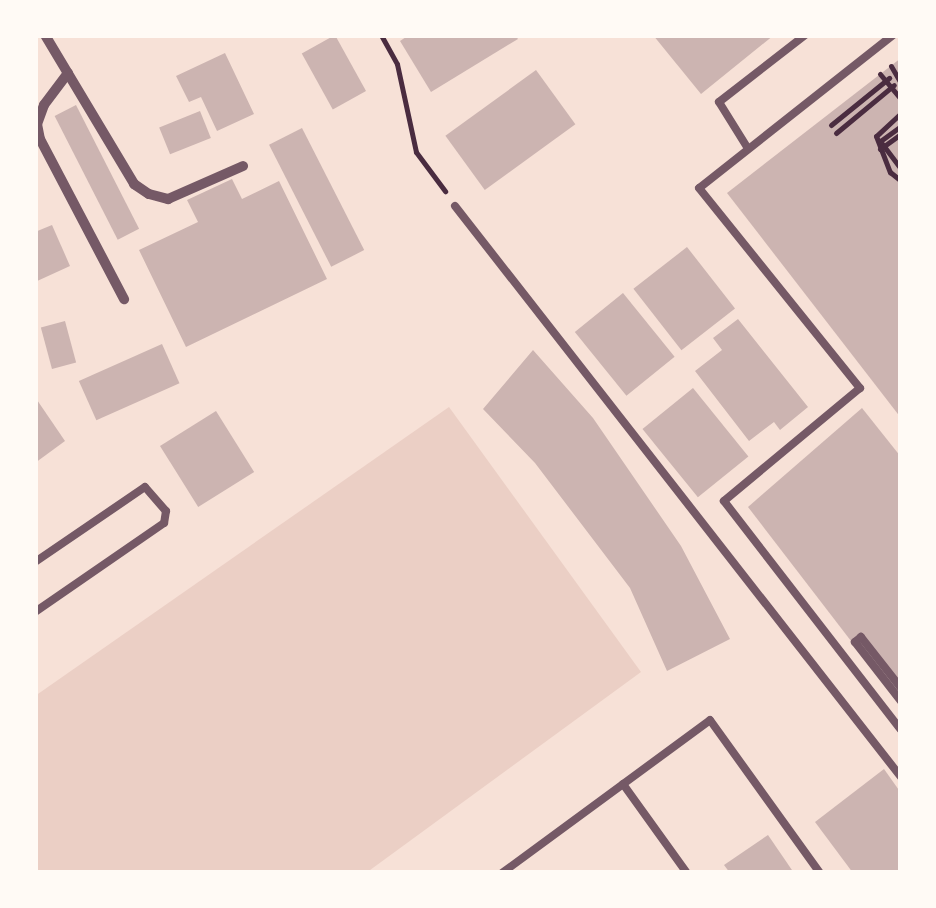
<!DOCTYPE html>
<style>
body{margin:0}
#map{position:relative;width:936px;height:908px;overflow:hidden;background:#f7e1d7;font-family:"Titillium Web",sans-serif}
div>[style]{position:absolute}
.green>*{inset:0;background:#ebcfc5}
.building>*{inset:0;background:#ccb4b1;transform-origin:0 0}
.path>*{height:5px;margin:-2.5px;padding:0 2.5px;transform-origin:2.5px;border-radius:2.5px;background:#4a2c40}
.service>*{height:8px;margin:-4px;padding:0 4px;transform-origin:4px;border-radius:4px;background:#755966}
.minor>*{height:10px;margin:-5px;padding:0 5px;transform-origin:5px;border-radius:5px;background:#755966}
span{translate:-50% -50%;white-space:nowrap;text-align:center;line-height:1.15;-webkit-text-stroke:10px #fffaf5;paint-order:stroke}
.frame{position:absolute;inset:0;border:38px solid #fffaf5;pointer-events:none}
</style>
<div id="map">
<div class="green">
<div style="clip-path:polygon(449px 407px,641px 672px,366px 873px,35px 873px,35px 696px)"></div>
</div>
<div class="building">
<div style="left:335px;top:35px;width:64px;height:38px;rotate:61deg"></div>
<div style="clip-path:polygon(409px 35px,515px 35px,518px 39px,431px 92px,400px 41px)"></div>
<div style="clip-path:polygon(653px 35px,774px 35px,701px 94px)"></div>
<div style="clip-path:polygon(225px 53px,254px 114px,217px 131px,201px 97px,189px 102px,176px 76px)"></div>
<div style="clip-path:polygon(901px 58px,901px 418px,727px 193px)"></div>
<div style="left:536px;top:70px;width:67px;height:112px;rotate:54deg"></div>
<div style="left:76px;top:105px;width:139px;height:24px;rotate:63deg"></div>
<div style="left:200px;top:111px;width:29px;height:44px;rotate:68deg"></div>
<div style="left:302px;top:128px;width:137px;height:37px;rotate:63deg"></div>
<div style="clip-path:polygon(232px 179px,242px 199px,279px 181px,327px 279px,186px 347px,139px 250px,198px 222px,187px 200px)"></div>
<div style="clip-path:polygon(52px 225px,70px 266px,35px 282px,35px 232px)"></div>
<div style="left:687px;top:247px;width:78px;height:68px;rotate:52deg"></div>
<div style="left:623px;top:293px;width:82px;height:62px;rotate:51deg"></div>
<div style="clip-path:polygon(738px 319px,808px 407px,780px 430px,774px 422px,749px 441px,695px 371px,722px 350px,713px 338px)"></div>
<div style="left:65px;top:321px;width:43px;height:25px;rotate:75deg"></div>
<div style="left:162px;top:344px;width:43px;height:91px;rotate:66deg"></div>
<div style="clip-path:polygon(533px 350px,593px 418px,681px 546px,730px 639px,667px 671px,630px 588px,535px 463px,483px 409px)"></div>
<div style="left:693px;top:388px;width:88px;height:65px;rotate:51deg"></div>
<div style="clip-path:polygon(35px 397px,65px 441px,35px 463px)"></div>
<div style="clip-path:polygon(862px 408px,901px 457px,901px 706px,748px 507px)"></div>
<div style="left:216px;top:411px;width:72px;height:66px;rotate:58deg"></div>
<div style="clip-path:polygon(884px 769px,901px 793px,901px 873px,853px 873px,815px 822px)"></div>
<div style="clip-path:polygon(768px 835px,794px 873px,730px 873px,724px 865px)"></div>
</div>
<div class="path">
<div style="left:381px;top:35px;width:33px;rotate:61deg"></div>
<div style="left:397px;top:64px;width:90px;rotate:77.8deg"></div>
<div style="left:416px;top:152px;width:49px;rotate:53.4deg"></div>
<div style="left:891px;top:66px;width:20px;rotate:60deg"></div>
<div style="left:880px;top:74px;width:33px;rotate:50deg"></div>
<div style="left:901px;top:113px;width:34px;rotate:137deg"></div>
<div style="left:876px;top:136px;width:39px;rotate:69deg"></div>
<div style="left:890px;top:172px;width:14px;rotate:39deg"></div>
<div style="left:831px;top:125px;width:75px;rotate:-39deg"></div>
<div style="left:901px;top:126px;width:26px;rotate:144deg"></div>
<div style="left:880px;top:141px;width:35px;rotate:53deg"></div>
<div style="left:836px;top:133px;width:75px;rotate:-39.6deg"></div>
<div style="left:880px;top:149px;width:26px;rotate:-36deg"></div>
</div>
<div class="service">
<div style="left:893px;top:35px;width:247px;rotate:141.7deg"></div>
<div style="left:699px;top:188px;width:257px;rotate:51.2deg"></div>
<div style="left:860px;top:388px;width:177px;rotate:140.3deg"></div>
<div style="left:724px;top:501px;width:289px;rotate:52.3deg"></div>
<div style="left:747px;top:147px;width:53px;rotate:-121.9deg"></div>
<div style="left:719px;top:102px;width:109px;rotate:-37.9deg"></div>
<div style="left:455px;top:206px;width:725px;rotate:52.01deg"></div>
<div style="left:35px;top:562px;width:133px;rotate:-34.3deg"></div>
<div style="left:145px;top:487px;width:32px;rotate:49deg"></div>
<div style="left:166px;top:511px;width:12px;rotate:99deg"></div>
<div style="left:164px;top:523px;width:157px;rotate:145.4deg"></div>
<div style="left:901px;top:688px;width:65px;rotate:-128.1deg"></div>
<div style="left:861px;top:637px;width:8px;rotate:140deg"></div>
<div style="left:855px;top:642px;width:75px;rotate:52.1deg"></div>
<div style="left:623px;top:784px;width:110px;rotate:54.3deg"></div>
<div style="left:502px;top:873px;width:258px;rotate:-36.3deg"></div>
<div style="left:710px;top:720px;width:188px;rotate:54.3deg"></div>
</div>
<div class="minor">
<div style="left:45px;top:35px;width:174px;rotate:59.1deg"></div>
<div style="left:134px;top:184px;width:18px;rotate:34deg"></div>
<div style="left:149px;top:194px;width:20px;rotate:15deg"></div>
<div style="left:168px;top:199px;width:82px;rotate:-23.7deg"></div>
<div style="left:68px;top:73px;width:40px;rotate:127deg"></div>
<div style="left:44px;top:105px;width:20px;rotate:110deg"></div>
<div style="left:37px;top:124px;width:15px;rotate:79deg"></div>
<div style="left:40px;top:139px;width:181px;rotate:62.3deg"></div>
</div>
<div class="frame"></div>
</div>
